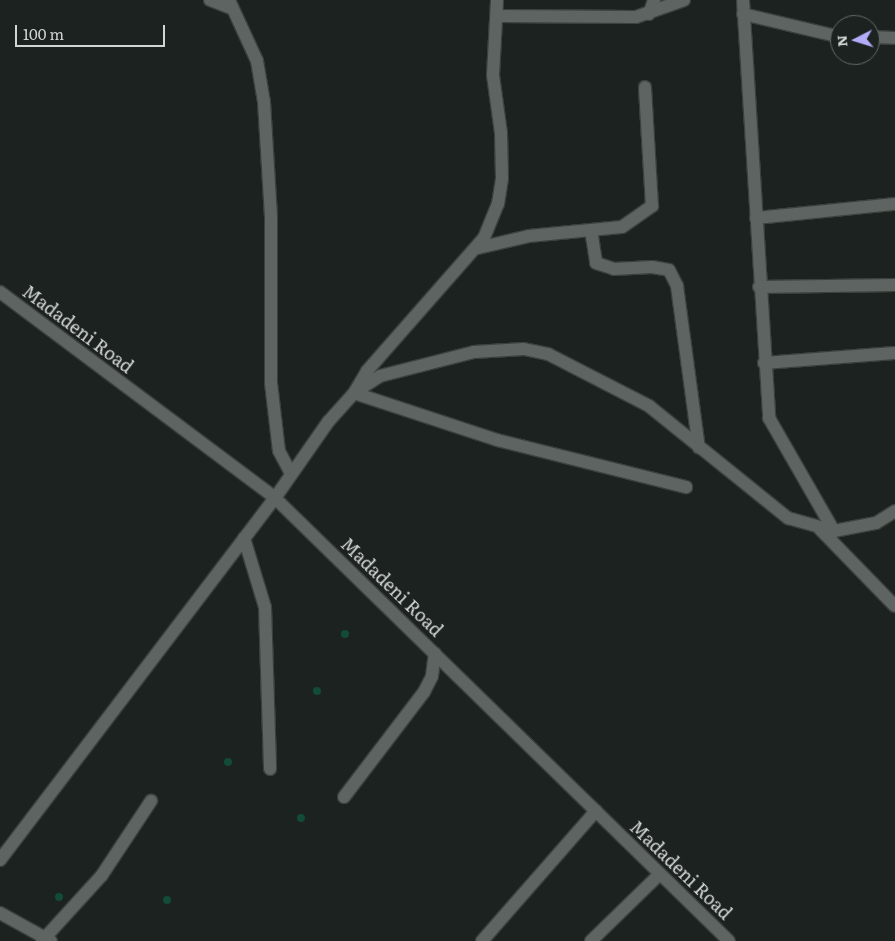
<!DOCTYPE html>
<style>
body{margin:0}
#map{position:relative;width:895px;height:941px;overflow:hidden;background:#1c221f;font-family:Literata,serif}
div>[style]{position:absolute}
.building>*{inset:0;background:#124b37}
.round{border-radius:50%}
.roads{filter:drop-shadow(1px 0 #3c403e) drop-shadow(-1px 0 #3c403e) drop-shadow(0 1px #3c403e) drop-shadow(0 -1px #3c403e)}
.minor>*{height:12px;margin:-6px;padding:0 6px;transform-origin:6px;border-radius:6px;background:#5d6461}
span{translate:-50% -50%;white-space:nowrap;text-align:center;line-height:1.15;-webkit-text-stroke:4px #1c221f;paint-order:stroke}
.street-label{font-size:18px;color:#d1d5d3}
.north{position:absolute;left:830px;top:15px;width:50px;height:50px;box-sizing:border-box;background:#1c221f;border:1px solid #646a67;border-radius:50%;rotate:265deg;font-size:14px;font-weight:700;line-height:20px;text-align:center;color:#d1d5d3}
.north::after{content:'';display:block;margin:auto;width:18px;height:22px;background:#b3adf9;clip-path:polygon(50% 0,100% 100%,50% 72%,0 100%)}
.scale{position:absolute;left:15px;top:25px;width:150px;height:22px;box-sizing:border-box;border:2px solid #d1d5d3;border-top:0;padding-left:6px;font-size:15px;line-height:18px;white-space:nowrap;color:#d1d5d3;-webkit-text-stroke:4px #1c221f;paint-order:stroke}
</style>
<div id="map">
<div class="building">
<div class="round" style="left:341px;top:630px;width:8px;height:8px"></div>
<div class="round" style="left:313px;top:687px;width:8px;height:8px"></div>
<div class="round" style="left:224px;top:758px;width:8px;height:8px"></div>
<div class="round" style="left:297px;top:814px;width:8px;height:8px"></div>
<div class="round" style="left:55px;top:893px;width:8px;height:8px"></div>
<div class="round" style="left:163px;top:896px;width:8px;height:8px"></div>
</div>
<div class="roads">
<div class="minor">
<div style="left:210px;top:0;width:22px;rotate:21deg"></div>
<div style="left:229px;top:0;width:67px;rotate:65.3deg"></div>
<div style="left:257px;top:61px;width:42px;rotate:80.3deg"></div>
<div style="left:264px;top:102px;width:116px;rotate:86.5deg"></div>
<div style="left:271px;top:218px;width:165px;rotate:90deg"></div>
<div style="left:271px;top:383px;width:68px;rotate:83.3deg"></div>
<div style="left:279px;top:451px;width:26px;rotate:62deg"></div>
<div style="left:743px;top:0;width:419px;rotate:86.4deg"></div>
<div style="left:769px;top:418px;width:130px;rotate:60.1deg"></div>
<div style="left:649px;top:14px;width:15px;rotate:-70deg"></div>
<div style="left:743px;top:14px;width:100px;rotate:13.3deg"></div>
<div style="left:497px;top:16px;width:139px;rotate:0.4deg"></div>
<div style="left:636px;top:17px;width:51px;rotate:-19.5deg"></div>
<div style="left:870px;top:37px;width:25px;rotate:2deg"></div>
<div style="left:756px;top:218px;width:140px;rotate:-5.8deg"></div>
<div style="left:591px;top:230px;width:33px;rotate:81deg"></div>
<div style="left:596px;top:263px;width:19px;rotate:18deg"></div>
<div style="left:614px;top:269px;width:38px;rotate:-3deg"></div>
<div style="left:652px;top:267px;width:17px;rotate:10deg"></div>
<div style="left:669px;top:270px;width:18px;rotate:63deg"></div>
<div style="left:677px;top:286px;width:163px;rotate:82.3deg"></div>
<div style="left:478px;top:248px;width:52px;rotate:-13.2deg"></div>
<div style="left:529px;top:236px;width:93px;rotate:-5.5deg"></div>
<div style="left:622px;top:227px;width:37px;rotate:-35deg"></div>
<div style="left:652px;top:206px;width:119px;rotate:-93.4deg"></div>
<div style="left:759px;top:287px;width:136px;rotate:-0.8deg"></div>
<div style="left:0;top:292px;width:344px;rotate:36.8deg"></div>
<div style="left:275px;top:498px;width:634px;rotate:44.3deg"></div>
<div style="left:764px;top:363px;width:131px;rotate:-4.4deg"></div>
<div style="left:357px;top:391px;width:27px;rotate:-33deg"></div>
<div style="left:380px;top:376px;width:97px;rotate:-14.3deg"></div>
<div style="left:474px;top:352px;width:50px;rotate:-3.4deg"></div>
<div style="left:524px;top:349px;width:25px;rotate:12deg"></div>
<div style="left:548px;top:354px;width:114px;rotate:27.2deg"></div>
<div style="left:649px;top:406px;width:179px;rotate:38.9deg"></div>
<div style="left:788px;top:518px;width:48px;rotate:15.8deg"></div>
<div style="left:834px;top:531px;width:43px;rotate:-10.8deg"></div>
<div style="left:876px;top:523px;width:22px;rotate:-32deg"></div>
<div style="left:354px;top:393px;width:151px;rotate:18.2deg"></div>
<div style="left:497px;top:440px;width:195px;rotate:14deg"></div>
<div style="left:820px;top:529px;width:107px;rotate:45.8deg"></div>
<div style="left:244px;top:538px;width:72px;rotate:73.1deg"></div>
<div style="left:265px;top:607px;width:162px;rotate:88.2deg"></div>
<div style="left:344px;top:797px;width:132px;rotate:-52.7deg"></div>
<div style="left:424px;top:692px;width:18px;rotate:-63deg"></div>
<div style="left:432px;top:676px;width:23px;rotate:-83deg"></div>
<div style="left:0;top:860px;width:455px;rotate:-52.8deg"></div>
<div style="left:275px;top:498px;width:93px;rotate:-55.1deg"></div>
<div style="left:328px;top:422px;width:39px;rotate:-48deg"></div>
<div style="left:354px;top:393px;width:26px;rotate:-59deg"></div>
<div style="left:367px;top:371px;width:177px;rotate:-48.7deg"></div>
<div style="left:484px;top:238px;width:37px;rotate:-68deg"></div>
<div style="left:498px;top:204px;width:26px;rotate:-81deg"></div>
<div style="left:502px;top:178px;width:45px;rotate:-91.3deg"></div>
<div style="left:501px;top:133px;width:59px;rotate:-97.9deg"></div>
<div style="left:493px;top:75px;width:75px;rotate:-86.9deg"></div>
<div style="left:0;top:913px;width:58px;rotate:28.8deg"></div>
<div style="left:42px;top:941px;width:89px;rotate:-47.7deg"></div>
<div style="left:102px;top:875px;width:89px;rotate:-56.5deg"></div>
<div style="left:482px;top:941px;width:173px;rotate:-48.8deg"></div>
<div style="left:591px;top:941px;width:96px;rotate:-44.2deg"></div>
</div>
</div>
<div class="street-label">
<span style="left:78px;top:329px;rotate:37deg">Madadeni Road</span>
<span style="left:392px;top:587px;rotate:44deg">Madadeni Road</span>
<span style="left:681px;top:870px;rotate:44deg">Madadeni Road</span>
</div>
<div class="north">N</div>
<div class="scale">100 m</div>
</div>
